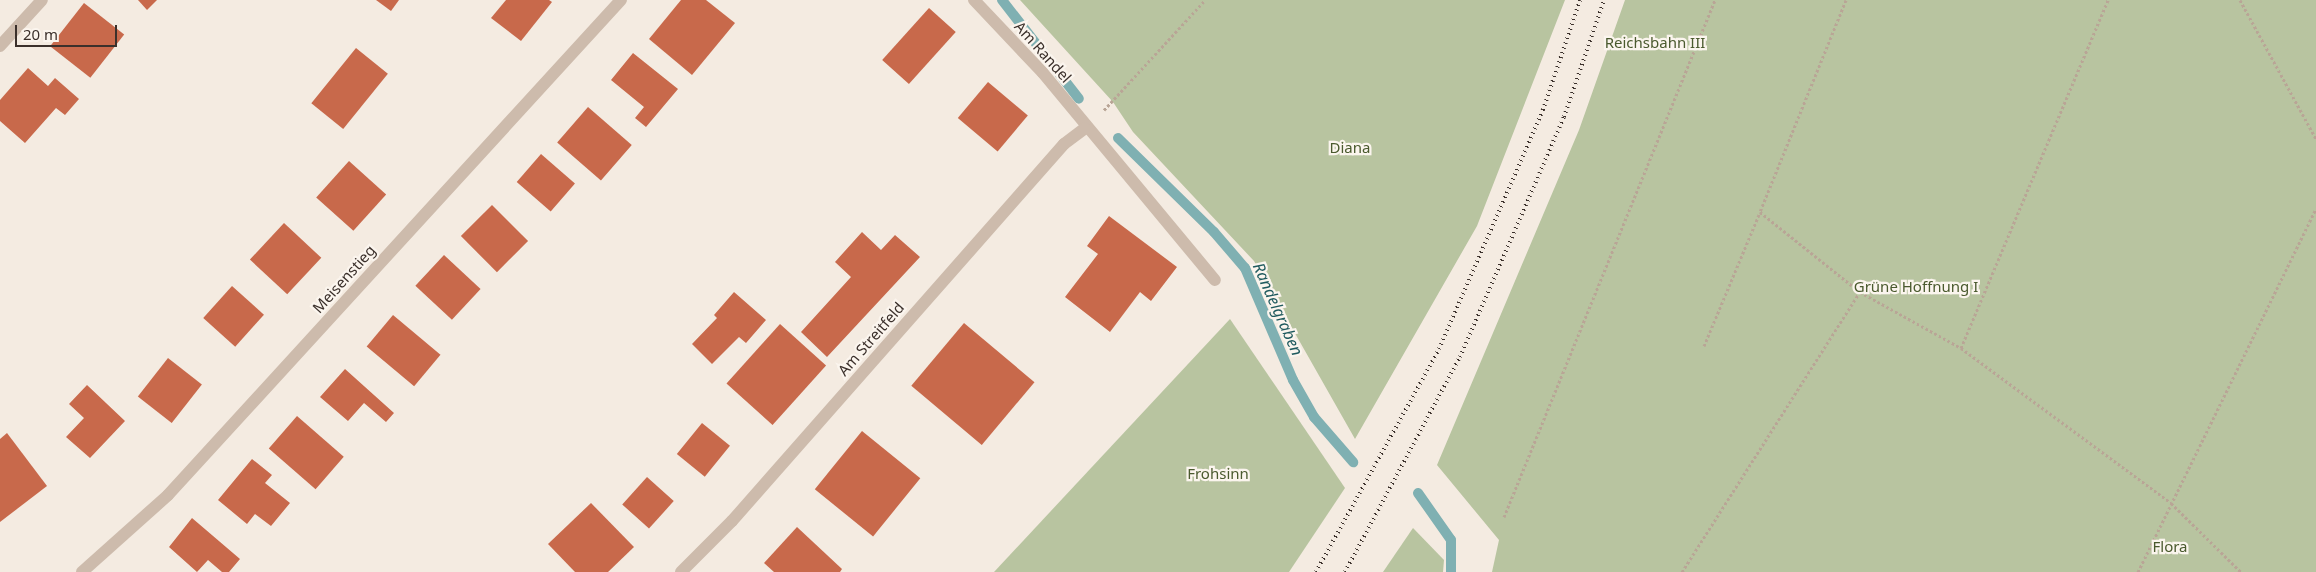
<!DOCTYPE html>
<meta charset="utf-8">
<style>
body{margin:0}
#map{position:relative;width:2316px;height:572px;overflow:hidden;background:#f4ebe1;font-family:"Noto Sans",sans-serif}
div>[style]{position:absolute}
.green>*{inset:0;background:#b8c4a0}
.stream>*{height:10px;margin:-5px;padding:0 5px;transform-origin:5px;border-radius:5px;background:#7fb0b2}
.building>*{inset:0;background:#c8694b;transform-origin:0 0}
.path>*{height:3px;margin-top:-1.5px;transform-origin:0;background:repeating-linear-gradient(90deg,#b9a596 0 2.5px,transparent 0 5px)}
.minor>*{height:12px;margin:-6px;padding:0 6px;transform-origin:6px;border-radius:6px;background:#cdbbac}
.rail>*{height:4px;margin-top:-2px;transform-origin:0;background:repeating-linear-gradient(90deg,#3b302b 0 1px,transparent 0 5px)}
span{translate:-50% -50%;white-space:nowrap;text-align:center;line-height:1.15;-webkit-text-stroke:4.5px #fbf5ee;paint-order:stroke}
.park-label{font-size:15px;color:#4a5a2e}
.street-label{font-size:15px;color:#3b302b}
.water-label{font-size:16px;color:#1f5a5e;font-style:italic}
.scale{position:absolute;left:15px;top:25px;width:102px;height:22px;box-sizing:border-box;border:2px solid #3b302b;border-top:0;padding-left:6px;font-size:15px;line-height:18px;white-space:nowrap;color:#3b302b;-webkit-text-stroke:4px #fbf5ee;paint-order:stroke}
</style>
<div id="map">
<div class="green">
<div style="clip-path:polygon(1020px 0,1565px 0,1477px 226px,1355px 439px,1254px 261px,1133px 132px,1113px 102px)"></div>
<div style="clip-path:polygon(1625px 0,2316px 0,2316px 572px,1492px 572px,1499px 540px,1437px 465px,1579px 130px)"></div>
<div style="clip-path:polygon(1230px 319px,1345px 488px,1289px 572px,994px 572px)"></div>
<div style="clip-path:polygon(1413px 528px,1444px 560px,1443px 572px,1383px 572px)"></div>
</div>
<div class="stream">
<div style="left:1002px;top:0;width:125px;rotate:52.1deg"></div>
<div style="left:1118px;top:138px;width:134px;rotate:44.4deg"></div>
<div style="left:1214px;top:232px;width:48px;rotate:49.3deg"></div>
<div style="left:1245px;top:268px;width:122px;rotate:66.8deg"></div>
<div style="left:1293px;top:380px;width:43px;rotate:60.4deg"></div>
<div style="left:1314px;top:417px;width:60px;rotate:49.1deg"></div>
<div style="left:1418px;top:493px;width:57px;rotate:54.9deg"></div>
<div style="left:1451px;top:540px;width:32px;rotate:90deg"></div>
</div>
<div class="building">
<div style="clip-path:polygon(138px 0,157px 0,147px 10px)"></div>
<div style="clip-path:polygon(376px 0,399px 0,391px 11px)"></div>
<div style="clip-path:polygon(506px 0,549px 0,552px 2px,521px 41px,491px 18px)"></div>
<div style="clip-path:polygon(681px 0,706px 0,735px 23px,692px 75px,649px 39px)"></div>
<div style="left:84px;top:3px;width:51px;height:55px;rotate:38deg"></div>
<div style="left:929px;top:8px;width:36px;height:70px;rotate:42deg"></div>
<div style="left:356px;top:48px;width:41px;height:71px;rotate:39deg"></div>
<div style="clip-path:polygon(633px 53px,678px 89px,646px 127px,635px 118px,644px 107px,611px 80px)"></div>
<div style="clip-path:polygon(28px 68px,48px 86px,55px 78px,79px 99px,65px 115px,56px 108px,25px 143px,0 121px,0 100px)"></div>
<div style="left:988px;top:82px;width:52px;height:47px;rotate:40deg"></div>
<div style="left:588px;top:107px;width:58px;height:47px;rotate:41deg"></div>
<div style="left:541px;top:154px;width:45px;height:37px;rotate:41deg"></div>
<div style="left:349px;top:161px;width:50px;height:49px;rotate:42deg"></div>
<div style="left:492px;top:205px;width:51px;height:44px;rotate:45deg"></div>
<div style="clip-path:polygon(1109px 216px,1177px 267px,1151px 301px,1140px 292px,1110px 332px,1065px 297px,1098px 254px,1087px 246px)"></div>
<div style="left:284px;top:223px;width:51px;height:50px;rotate:43deg"></div>
<div style="clip-path:polygon(862px 232px,881px 250px,895px 235px,920px 257px,827px 357px,801px 332px,851px 277px,835px 262px)"></div>
<div style="left:444px;top:255px;width:50px;height:42px;rotate:43deg"></div>
<div style="left:232px;top:286px;width:43px;height:43px;rotate:42deg"></div>
<div style="clip-path:polygon(734px 292px,766px 320px,746px 343px,739px 337px,712px 364px,692px 344px,717px 318px,714px 315px)"></div>
<div style="left:393px;top:315px;width:62px;height:41px;rotate:40deg"></div>
<div style="left:964px;top:323px;width:92px;height:82px;rotate:40deg"></div>
<div style="left:780px;top:324px;width:62px;height:80px;rotate:42deg"></div>
<div style="left:168px;top:358px;width:43px;height:49px;rotate:38deg"></div>
<div style="clip-path:polygon(345px 369px,394px 413px,386px 422px,364px 403px,348px 421px,320px 397px)"></div>
<div style="clip-path:polygon(87px 385px,125px 421px,90px 458px,66px 437px,84px 418px,69px 404px)"></div>
<div style="left:297px;top:416px;width:62px;height:43px;rotate:41deg"></div>
<div style="left:702px;top:423px;width:36px;height:40px;rotate:39deg"></div>
<div style="left:862px;top:431px;width:75px;height:75px;rotate:39deg"></div>
<div style="clip-path:polygon(7px 433px,47px 486px,0 522px,0 439px)"></div>
<div style="clip-path:polygon(252px 459px,272px 475px,265px 483px,290px 503px,271px 526px,255px 514px,247px 524px,218px 500px)"></div>
<div style="left:647px;top:477px;width:36px;height:37px;rotate:42deg"></div>
<div style="clip-path:polygon(591px 503px,634px 547px,608px 572px,575px 572px,548px 544px)"></div>
<div style="clip-path:polygon(192px 518px,240px 559px,229px 572px,222px 572px,208px 560px,197px 572px,169px 547px)"></div>
<div style="clip-path:polygon(797px 527px,842px 569px,840px 572px,774px 572px,764px 563px)"></div>
</div>
<div class="path">
<div style="left:1846px;top:0;width:229px;rotate:112.1deg"></div>
<div style="left:1760px;top:212px;width:128px;rotate:38.7deg"></div>
<div style="left:2240px;top:0;width:158px;rotate:61.3deg"></div>
<div style="left:1104px;top:110px;width:149px;rotate:-47.4deg"></div>
<div style="left:1704px;top:346px;width:145px;rotate:-67.3deg"></div>
<div style="left:1961px;top:348px;width:378px;rotate:-67.1deg"></div>
<div style="left:1504px;top:517px;width:558px;rotate:-67.8deg"></div>
<div style="left:1682px;top:572px;width:332px;rotate:-57.6deg"></div>
<div style="left:1860px;top:292px;width:115px;rotate:29deg"></div>
<div style="left:1961px;top:348px;width:261px;rotate:36.4deg"></div>
<div style="left:2171px;top:503px;width:98px;rotate:44.6deg"></div>
<div style="left:2138px;top:572px;width:404px;rotate:-63.9deg"></div>
</div>
<div class="minor">
<div style="left:974px;top:0;width:100px;rotate:46.6deg"></div>
<div style="left:1043px;top:73px;width:269px;rotate:50.3deg"></div>
<div style="left:0;top:46px;width:62px;rotate:-47.6deg"></div>
<div style="left:82px;top:572px;width:115px;rotate:-41.8deg"></div>
<div style="left:168px;top:495px;width:671px;rotate:-47.54deg"></div>
<div style="left:681px;top:572px;width:72px;rotate:-45deg"></div>
<div style="left:732px;top:521px;width:502px;rotate:-48.63deg"></div>
<div style="left:1064px;top:144px;width:26px;rotate:-37deg"></div>
</div>
<div class="rail">
<div style="left:1316px;top:572px;width:255px;rotate:-61.1deg"></div>
<div style="left:1439px;top:349px;width:261px;rotate:-66.5deg"></div>
<div style="left:1543px;top:110px;width:116px;rotate:-71.4deg"></div>
<div style="left:1345px;top:572px;width:244px;rotate:-61.9deg"></div>
<div style="left:1460px;top:357px;width:262px;rotate:-66.6deg"></div>
<div style="left:1564px;top:117px;width:124px;rotate:-71.1deg"></div>
</div>
<div class="park-label">
<span style="left:1655px;top:43px">Reichsbahn III</span>
<span style="left:1350px;top:148px">Diana</span>
<span style="left:1916px;top:287px">Grüne Hoffnung I</span>
<span style="left:1218px;top:474px">Frohsinn</span>
<span style="left:2170px;top:547px">Flora</span>
</div>
<div class="street-label">
<span style="left:1043px;top:52px;rotate:48deg">Am Randel</span>
<span style="left:344px;top:279px;rotate:-48deg">Meisenstieg</span>
<span style="left:871px;top:339px;rotate:-49deg">Am Streitfeld</span>
</div>
<div class="water-label">
<span style="left:1278px;top:309px;rotate:66deg">Randelgraben</span>
</div>
<div class="scale">20 m</div>
</div>
